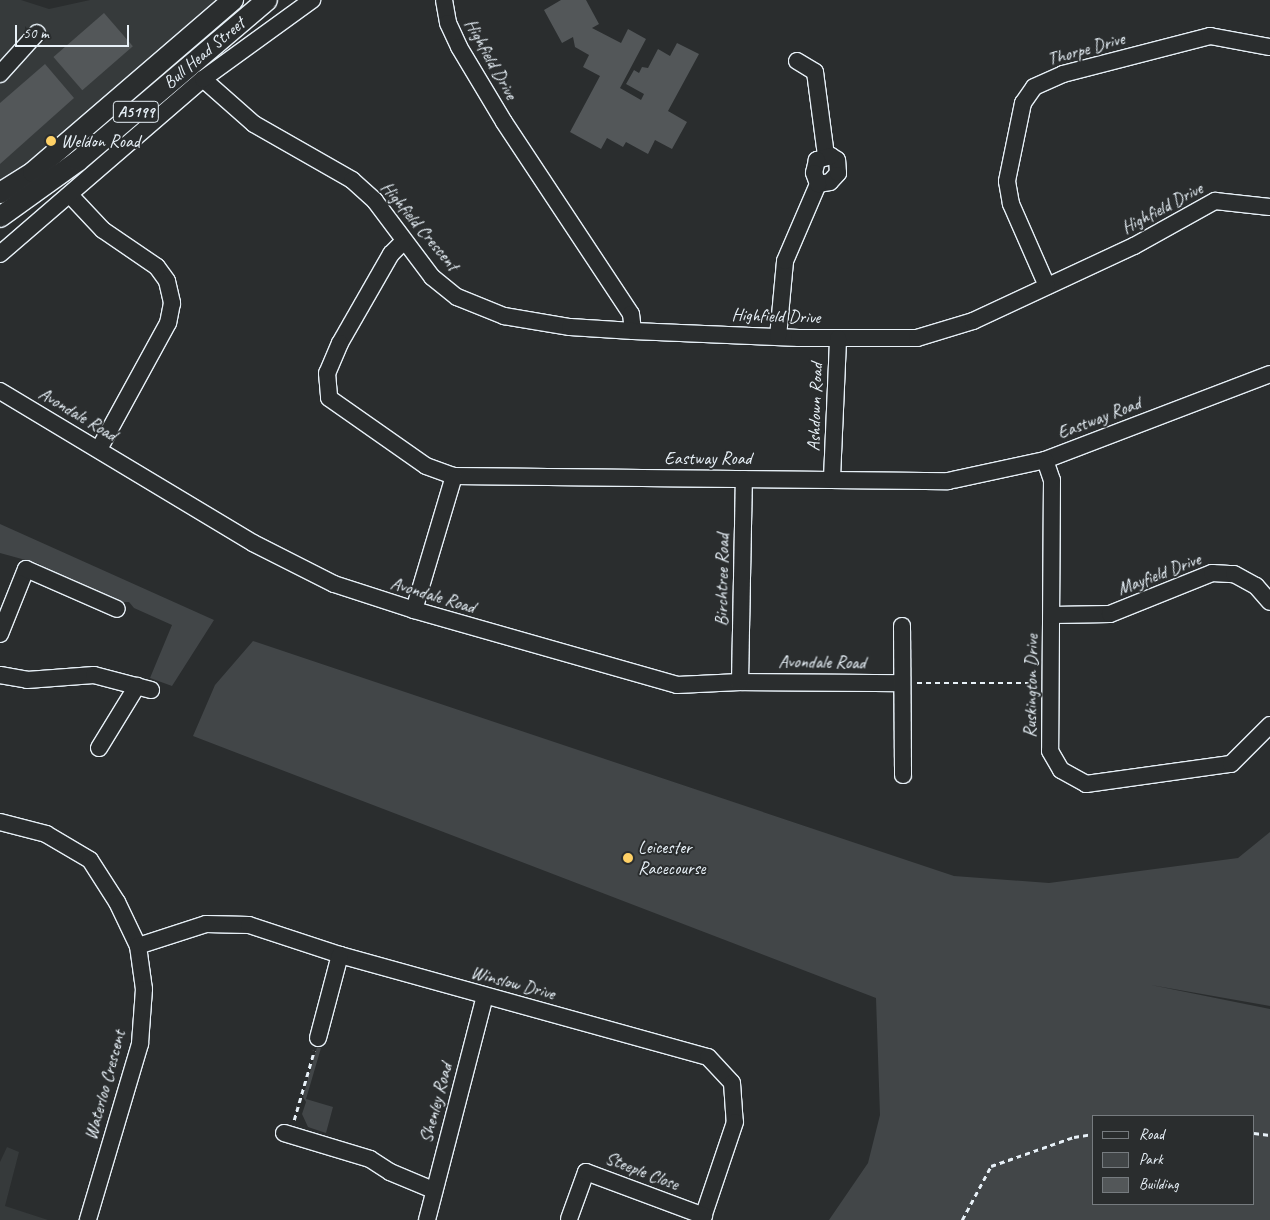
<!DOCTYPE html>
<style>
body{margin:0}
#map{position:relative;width:1270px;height:1220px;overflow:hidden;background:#2a2d2e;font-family:Caveat,sans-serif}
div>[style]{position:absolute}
.built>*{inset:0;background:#363a3b}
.green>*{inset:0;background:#424648}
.building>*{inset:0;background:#535759;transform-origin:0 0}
.path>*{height:2.5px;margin-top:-1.25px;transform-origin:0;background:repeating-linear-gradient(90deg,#e8f1f8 0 5px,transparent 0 9px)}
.roads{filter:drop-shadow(1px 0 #e8f1f8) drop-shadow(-1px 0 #e8f1f8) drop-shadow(0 1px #e8f1f8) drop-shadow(0 -1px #e8f1f8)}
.minor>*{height:16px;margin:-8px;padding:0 8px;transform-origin:8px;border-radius:8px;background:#2a2d2e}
.major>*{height:20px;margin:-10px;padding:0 10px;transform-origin:10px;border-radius:10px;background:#2a2d2e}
.dots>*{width:14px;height:14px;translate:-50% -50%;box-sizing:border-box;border:2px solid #2a2d2e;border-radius:50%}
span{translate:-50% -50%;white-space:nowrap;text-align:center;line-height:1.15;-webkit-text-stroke:4px #2a2d2e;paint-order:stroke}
.shield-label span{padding:1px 4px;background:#2a2d2e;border:1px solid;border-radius:4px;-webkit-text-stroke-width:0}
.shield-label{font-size:16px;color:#e8f1f8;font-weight:700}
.street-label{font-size:18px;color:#e8f1f8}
.poi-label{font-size:18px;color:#e8f1f8}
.left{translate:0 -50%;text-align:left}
.legend{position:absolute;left:1092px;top:1115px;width:162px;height:90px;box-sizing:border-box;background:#2a2d2e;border:1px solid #767b7f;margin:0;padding:6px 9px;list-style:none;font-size:15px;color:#e8f1f8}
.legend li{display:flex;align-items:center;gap:10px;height:25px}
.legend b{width:25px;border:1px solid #767b7f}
.scale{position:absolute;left:15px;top:25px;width:114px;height:22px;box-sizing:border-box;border:2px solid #e8f1f8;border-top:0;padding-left:6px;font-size:15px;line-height:18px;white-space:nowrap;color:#e8f1f8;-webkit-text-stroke:4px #2a2d2e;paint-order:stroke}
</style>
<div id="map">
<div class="built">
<div style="clip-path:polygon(0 0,21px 0,49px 9px,90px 0,219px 0,124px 89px,0 183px)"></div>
<div style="clip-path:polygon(7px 1147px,19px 1152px,5px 1206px,48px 1220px,0 1220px,0 1162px)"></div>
</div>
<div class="green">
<div style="clip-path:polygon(0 524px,214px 620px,172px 686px,150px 678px,172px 625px,134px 608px,129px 602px,112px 602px,45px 571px,40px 564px,0 553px)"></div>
<div style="clip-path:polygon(evenodd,253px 641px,954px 876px,1049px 883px,1238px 858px,1270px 832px,1270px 1006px,1151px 985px,1270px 1009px,1270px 1220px,829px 1220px,868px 1163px,880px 1115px,876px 998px,193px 736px,215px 685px,253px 641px,1094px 1116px,1254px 1116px,1254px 1204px,1094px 1204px,1094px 1116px)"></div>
<div style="clip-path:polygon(317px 1047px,321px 1048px,306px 1099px,333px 1107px,326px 1133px,308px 1127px,302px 1114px,306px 1102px,303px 1097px)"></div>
</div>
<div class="building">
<div style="clip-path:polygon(561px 0,586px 0,599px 24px,592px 28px,621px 43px,628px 29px,646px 39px,620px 88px,641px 100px,644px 94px,626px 84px,634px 70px,639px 73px,642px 67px,648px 68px,658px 49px,670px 56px,677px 43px,699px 54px,668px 111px,687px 122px,672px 149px,655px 140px,648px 154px,626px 142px,623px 147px,607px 138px,601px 149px,570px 132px,600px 76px,583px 67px,589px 55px,575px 47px,573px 37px,562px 43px,544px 10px)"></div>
<div style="left:104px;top:13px;width:44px;height:67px;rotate:49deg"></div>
<div style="clip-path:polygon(45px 64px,74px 98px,0 164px,0 103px)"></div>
</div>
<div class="path">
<div style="left:917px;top:683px;width:117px"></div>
<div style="left:294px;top:1120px;width:72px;rotate:-73.8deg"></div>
<div style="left:1254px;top:1133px;width:16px;rotate:7deg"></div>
<div style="left:962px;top:1220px;width:61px;rotate:-61.8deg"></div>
<div style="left:991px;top:1166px;width:88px;rotate:-19.3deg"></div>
<div style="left:1074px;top:1137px;width:20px;rotate:-9deg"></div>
</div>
<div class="roads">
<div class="minor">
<div style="left:444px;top:0;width:23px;rotate:80deg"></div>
<div style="left:448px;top:23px;width:26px;rotate:65deg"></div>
<div style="left:459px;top:47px;width:87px;rotate:59deg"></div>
<div style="left:504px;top:122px;width:230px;rotate:56.5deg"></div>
<div style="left:631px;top:314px;width:17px;rotate:83deg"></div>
<div style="left:633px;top:331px;width:166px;rotate:2.4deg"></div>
<div style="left:799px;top:338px;width:118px"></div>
<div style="left:917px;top:338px;width:59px;rotate:-16.9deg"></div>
<div style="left:973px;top:321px;width:178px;rotate:-25deg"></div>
<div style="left:1134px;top:246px;width:93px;rotate:-29.1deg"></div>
<div style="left:1215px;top:201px;width:55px;rotate:6.2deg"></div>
<div style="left:797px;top:61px;width:21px;rotate:31deg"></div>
<div style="left:815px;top:72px;width:84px;rotate:82.5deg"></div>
<div style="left:0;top:74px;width:55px;rotate:-47.9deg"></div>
<div style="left:203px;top:79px;width:68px;rotate:41.4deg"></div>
<div style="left:254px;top:124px;width:113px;rotate:29.7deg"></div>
<div style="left:352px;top:180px;width:31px;rotate:42deg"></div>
<div style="left:375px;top:201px;width:95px;rotate:53.1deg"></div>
<div style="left:432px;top:277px;width:32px;rotate:39deg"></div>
<div style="left:457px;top:297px;width:51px;rotate:22deg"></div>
<div style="left:504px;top:316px;width:67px;rotate:9.5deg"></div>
<div style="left:570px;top:327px;width:63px;rotate:3.6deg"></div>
<div style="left:70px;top:195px;width:48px;rotate:46.7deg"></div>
<div style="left:103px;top:230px;width:65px;rotate:34.4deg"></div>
<div style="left:157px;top:267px;width:17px;rotate:54deg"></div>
<div style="left:167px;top:281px;width:23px;rotate:77deg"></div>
<div style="left:172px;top:303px;width:20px;rotate:101deg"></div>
<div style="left:168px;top:323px;width:144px;rotate:118.7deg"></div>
<div style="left:404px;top:241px;width:18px;rotate:135deg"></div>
<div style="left:391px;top:254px;width:103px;rotate:119.8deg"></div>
<div style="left:340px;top:343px;width:33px;rotate:113deg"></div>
<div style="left:327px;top:373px;width:25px;rotate:85deg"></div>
<div style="left:329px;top:398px;width:118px;rotate:35deg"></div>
<div style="left:426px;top:466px;width:30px;rotate:20deg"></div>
<div style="left:454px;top:476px;width:494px;rotate:0.6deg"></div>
<div style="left:948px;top:481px;width:99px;rotate:-12.2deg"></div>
<div style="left:1045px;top:460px;width:241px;rotate:-20.9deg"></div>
<div style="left:0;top:254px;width:268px;rotate:-40.8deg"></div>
<div style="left:203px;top:79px;width:135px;rotate:-35.9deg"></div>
<div style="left:1047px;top:286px;width:90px;rotate:-113.7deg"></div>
<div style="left:1011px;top:204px;width:23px;rotate:-100deg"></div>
<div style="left:1007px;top:181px;width:80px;rotate:-78.4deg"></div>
<div style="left:1023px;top:103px;width:19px;rotate:-55deg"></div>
<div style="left:1034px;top:87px;width:32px;rotate:-24deg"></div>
<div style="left:1063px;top:74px;width:152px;rotate:-14.5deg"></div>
<div style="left:1210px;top:36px;width:61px;rotate:10.4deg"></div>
<div style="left:778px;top:337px;width:76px;rotate:-84.7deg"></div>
<div style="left:785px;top:261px;width:84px;rotate:-66.8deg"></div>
<div style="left:818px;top:184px;width:12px;rotate:-9deg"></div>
<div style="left:830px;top:182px;width:12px;rotate:-48deg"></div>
<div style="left:838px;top:173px;width:13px;rotate:-94deg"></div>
<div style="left:837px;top:160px;width:7px;rotate:-146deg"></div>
<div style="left:831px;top:156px;width:15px;rotate:164deg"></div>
<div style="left:817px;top:160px;width:13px;rotate:103deg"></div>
<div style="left:814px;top:173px;width:12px;rotate:70deg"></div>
<div style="left:0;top:391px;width:295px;rotate:31deg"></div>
<div style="left:253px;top:543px;width:91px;rotate:26.8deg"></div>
<div style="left:334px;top:584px;width:84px;rotate:18deg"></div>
<div style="left:414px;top:610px;width:273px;rotate:15.9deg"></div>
<div style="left:677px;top:685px;width:63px;rotate:-2.7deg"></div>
<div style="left:740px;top:682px;width:161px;rotate:0.4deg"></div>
<div style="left:1045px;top:460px;width:21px;rotate:71deg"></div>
<div style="left:1052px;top:480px;width:271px;rotate:90.4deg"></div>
<div style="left:1050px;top:751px;width:22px;rotate:60deg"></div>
<div style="left:1061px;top:770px;width:29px;rotate:29deg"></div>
<div style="left:1086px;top:784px;width:146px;rotate:-7.9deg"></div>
<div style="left:1231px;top:764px;width:55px;rotate:-45deg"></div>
<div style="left:832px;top:478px;width:140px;rotate:-87.5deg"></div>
<div style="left:414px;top:610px;width:140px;rotate:-73.4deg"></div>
<div style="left:1052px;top:615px;width:58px;rotate:-1deg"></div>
<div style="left:1110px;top:614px;width:110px;rotate:-21.9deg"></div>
<div style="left:1212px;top:573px;width:22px;rotate:3deg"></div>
<div style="left:1234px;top:574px;width:25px;rotate:29deg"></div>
<div style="left:1256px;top:586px;width:21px;rotate:49deg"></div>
<div style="left:902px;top:626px;width:149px;rotate:89.6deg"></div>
<div style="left:0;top:634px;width:70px;rotate:-68.2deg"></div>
<div style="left:26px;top:569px;width:99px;rotate:23.7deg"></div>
<div style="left:0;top:675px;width:27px;rotate:10deg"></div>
<div style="left:27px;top:680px;width:67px;rotate:-4.3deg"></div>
<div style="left:94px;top:675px;width:59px;rotate:14.7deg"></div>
<div style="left:740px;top:682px;width:203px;rotate:-88.9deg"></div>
<div style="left:99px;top:748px;width:73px;rotate:-58.5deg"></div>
<div style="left:0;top:822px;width:48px;rotate:14.6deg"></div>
<div style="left:46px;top:834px;width:51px;rotate:30.6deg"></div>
<div style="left:90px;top:860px;width:50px;rotate:57.3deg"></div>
<div style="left:117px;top:902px;width:49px;rotate:64.5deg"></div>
<div style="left:138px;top:946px;width:43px;rotate:82.1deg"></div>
<div style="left:144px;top:989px;width:55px;rotate:94.2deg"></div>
<div style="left:140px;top:1044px;width:184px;rotate:106.5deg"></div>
<div style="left:138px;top:946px;width:71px;rotate:-17.9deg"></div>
<div style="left:206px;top:924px;width:43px;rotate:1.3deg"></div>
<div style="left:249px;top:925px;width:96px;rotate:18.2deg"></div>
<div style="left:340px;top:955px;width:382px;rotate:15.5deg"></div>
<div style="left:708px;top:1057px;width:35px;rotate:47deg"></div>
<div style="left:732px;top:1083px;width:39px;rotate:86deg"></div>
<div style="left:735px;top:1122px;width:103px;rotate:108.6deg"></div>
<div style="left:318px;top:1038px;width:86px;rotate:-75.2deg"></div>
<div style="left:284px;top:1133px;width:90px;rotate:16.8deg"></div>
<div style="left:370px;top:1159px;width:24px;rotate:33deg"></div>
<div style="left:390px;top:1172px;width:47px;rotate:22.7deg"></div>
<div style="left:569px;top:1219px;width:50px;rotate:-70.1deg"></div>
<div style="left:586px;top:1172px;width:126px;rotate:20.4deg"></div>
<div style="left:427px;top:1220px;width:231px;rotate:-75.5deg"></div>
</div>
<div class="major">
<div style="left:0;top:193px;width:39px;rotate:-32deg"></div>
<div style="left:33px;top:172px;width:264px;rotate:-40.7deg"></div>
<div style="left:0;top:217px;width:96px;rotate:-35.7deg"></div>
<div style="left:78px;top:161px;width:248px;rotate:-40.4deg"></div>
</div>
</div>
<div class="dots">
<div style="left:51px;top:141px;background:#ffd166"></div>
<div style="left:628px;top:858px;background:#ffd166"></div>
</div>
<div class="shield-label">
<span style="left:136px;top:112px">A5199</span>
</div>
<div class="street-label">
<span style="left:1086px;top:49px;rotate:-16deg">Thorpe Drive</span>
<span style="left:204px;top:53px;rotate:-40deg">Bull Head Street</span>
<span style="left:491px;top:59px;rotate:61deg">Highfield Drive</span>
<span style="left:1162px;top:208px;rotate:-28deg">Highfield Drive</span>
<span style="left:420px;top:226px;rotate:50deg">Highfield Crescent</span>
<span style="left:776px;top:316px;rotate:2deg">Highfield Drive</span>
<span style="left:815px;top:407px;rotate:-88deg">Ashdown Road</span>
<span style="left:78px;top:414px;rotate:31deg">Avondale Road</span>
<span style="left:1099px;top:418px;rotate:-21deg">Eastway Road</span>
<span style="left:708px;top:458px">Eastway Road</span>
<span style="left:1159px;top:574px;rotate:-21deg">Mayfield Drive</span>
<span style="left:722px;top:580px;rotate:-89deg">Birchtree Road</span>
<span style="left:433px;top:595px;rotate:17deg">Avondale Road</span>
<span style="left:822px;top:662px;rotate:1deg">Avondale Road</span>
<span style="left:1031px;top:686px;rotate:-89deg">Ruskington Drive</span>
<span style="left:513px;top:983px;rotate:15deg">Winslow Drive</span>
<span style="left:105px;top:1085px;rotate:-75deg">Waterloo Crescent</span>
<span style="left:436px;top:1103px;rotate:-75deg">Shenley Road</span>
<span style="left:642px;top:1171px;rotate:21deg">Steeple Close</span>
</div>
<div class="poi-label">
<span class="left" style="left:61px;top:141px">Weldon Road</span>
<span class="left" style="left:638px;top:858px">Leicester<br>Racecourse</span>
</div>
<ul class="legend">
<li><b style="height:6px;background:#2a2d2e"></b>Road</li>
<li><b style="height:14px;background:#424648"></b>Park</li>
<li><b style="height:14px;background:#535759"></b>Building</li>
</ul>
<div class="scale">50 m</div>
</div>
